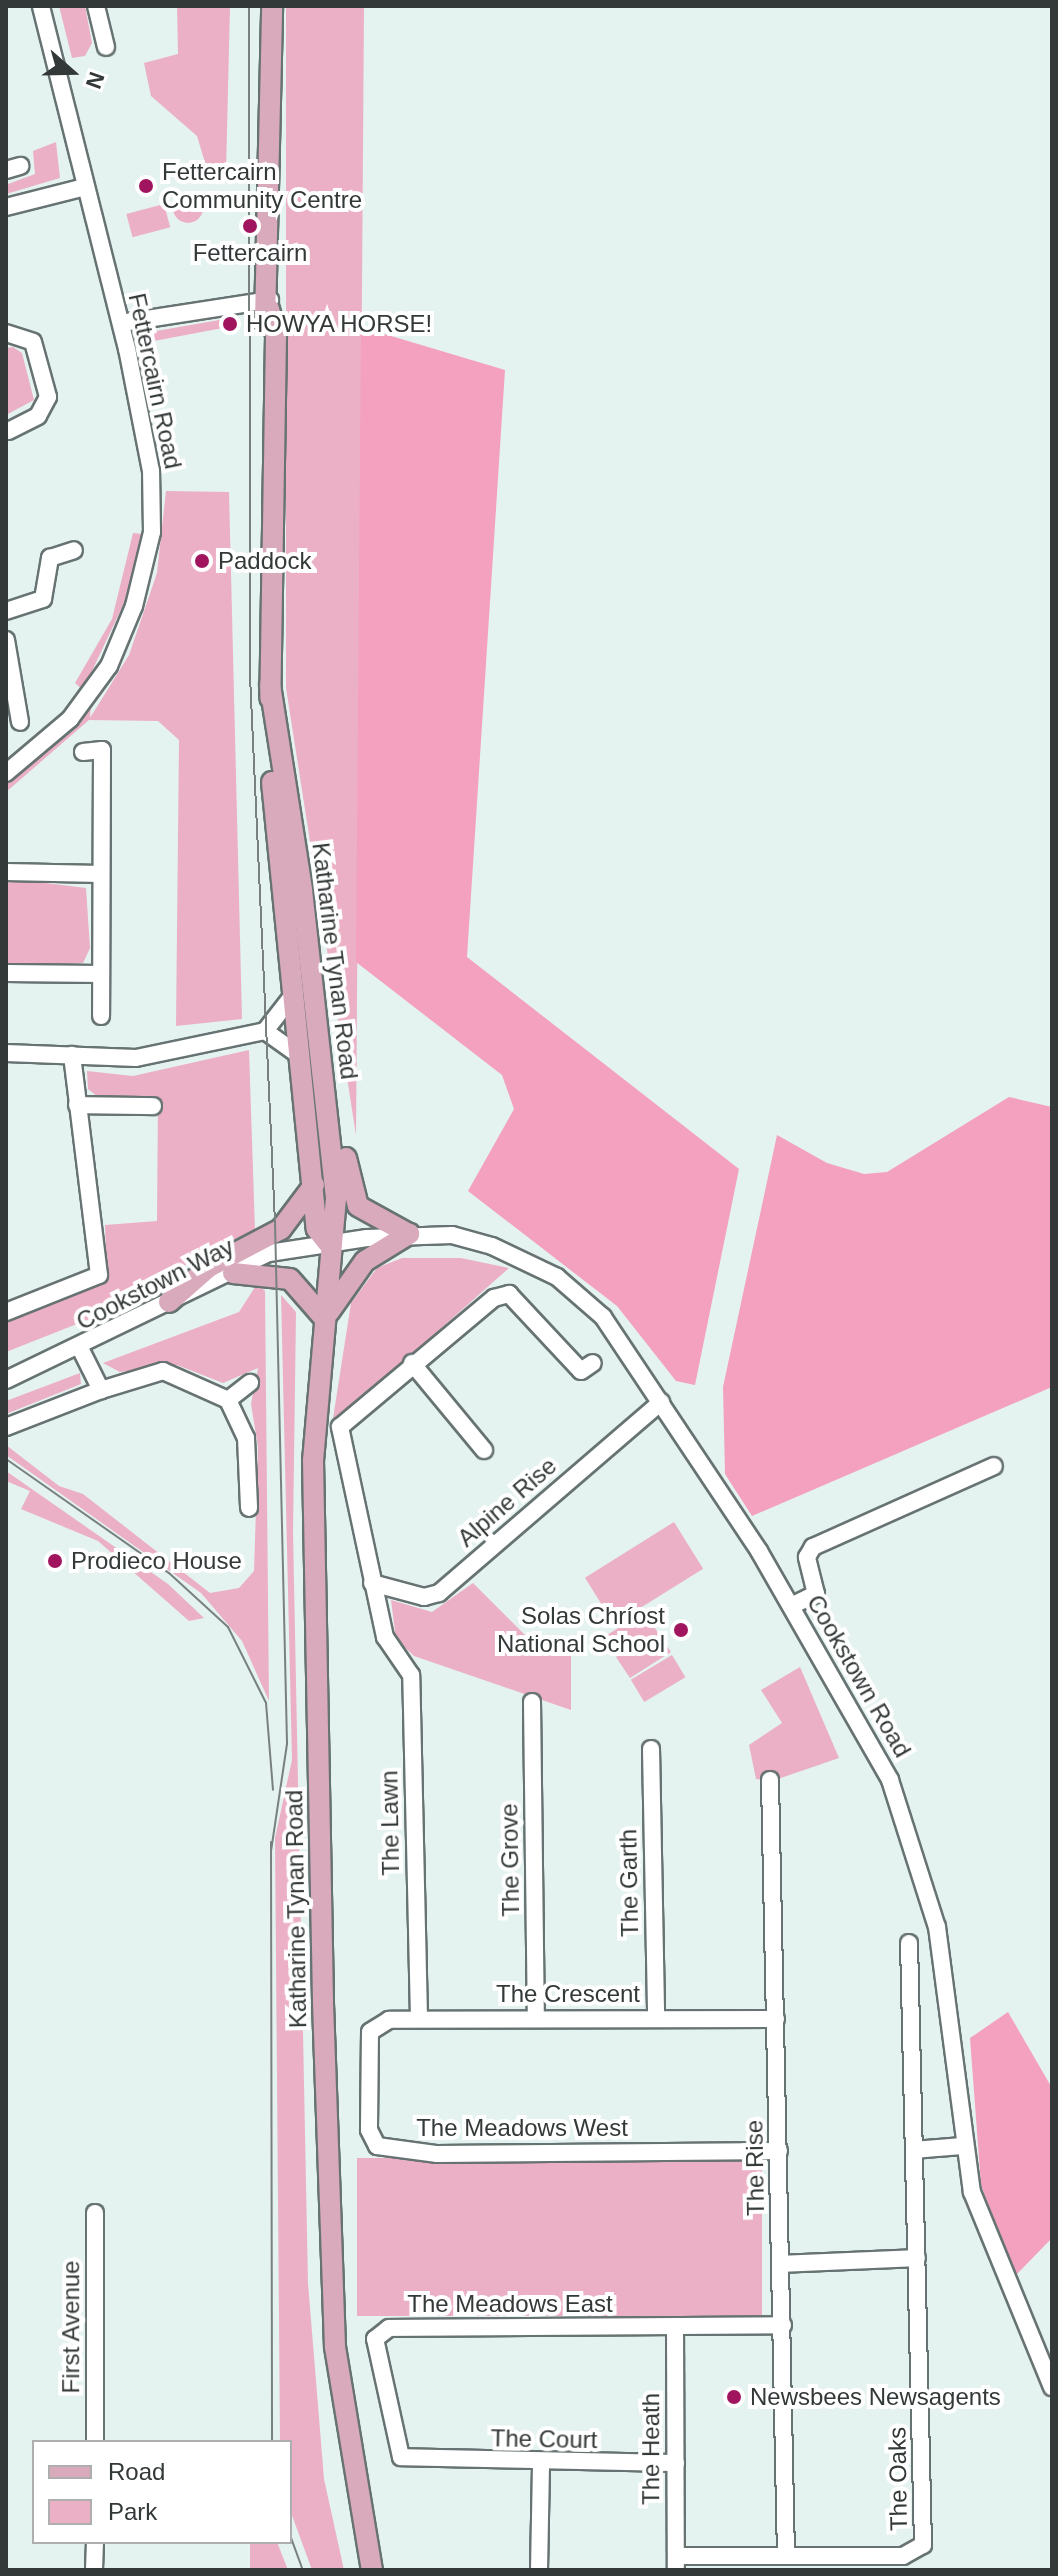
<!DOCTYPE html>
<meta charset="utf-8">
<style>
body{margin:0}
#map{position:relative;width:1058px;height:2576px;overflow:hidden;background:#e4f2f0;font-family:Helvetica,sans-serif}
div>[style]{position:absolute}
.green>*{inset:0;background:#ebb0c5;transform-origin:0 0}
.round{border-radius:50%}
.forest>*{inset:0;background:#f3a1bf}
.roads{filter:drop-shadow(2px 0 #677372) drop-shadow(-2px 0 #677372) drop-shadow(0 2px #677372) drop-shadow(0 -2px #677372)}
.minor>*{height:16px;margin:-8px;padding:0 8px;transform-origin:8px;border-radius:8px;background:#fff}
.major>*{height:20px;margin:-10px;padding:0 10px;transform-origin:10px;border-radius:10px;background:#d9a9bc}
.tram>*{height:2px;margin:-1px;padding:0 1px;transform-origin:1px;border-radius:1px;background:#788080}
.dots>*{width:22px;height:22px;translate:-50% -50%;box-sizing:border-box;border:4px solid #fff;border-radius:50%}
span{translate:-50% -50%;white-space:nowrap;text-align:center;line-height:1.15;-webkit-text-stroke:8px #fff;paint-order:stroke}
.poi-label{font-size:24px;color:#333838}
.left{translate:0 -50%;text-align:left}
.right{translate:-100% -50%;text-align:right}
.street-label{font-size:24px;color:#333838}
.frame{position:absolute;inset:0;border:8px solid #333838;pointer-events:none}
.legend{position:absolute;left:32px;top:2440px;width:260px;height:104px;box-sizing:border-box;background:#fff;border:2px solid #adafaf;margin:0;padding:10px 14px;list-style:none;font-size:24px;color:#333838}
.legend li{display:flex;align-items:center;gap:16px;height:40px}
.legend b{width:40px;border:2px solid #adafaf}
.north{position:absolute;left:32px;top:32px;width:80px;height:80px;-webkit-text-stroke:6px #fff;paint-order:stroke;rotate:110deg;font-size:22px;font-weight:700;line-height:32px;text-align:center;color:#333838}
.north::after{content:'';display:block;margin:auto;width:28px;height:36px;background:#333838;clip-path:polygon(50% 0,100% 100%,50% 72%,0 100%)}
</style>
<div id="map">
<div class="green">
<div style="clip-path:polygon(59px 6px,85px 6px,92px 43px,85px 56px,72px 58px)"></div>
<div style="clip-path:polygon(177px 6px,230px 6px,226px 172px,209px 176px,197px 136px,151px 96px,144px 63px,178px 54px)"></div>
<div style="clip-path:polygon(286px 6px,364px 6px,356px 1135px,286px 688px)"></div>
<div style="clip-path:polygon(56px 142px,60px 178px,6px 194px,8px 184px,35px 174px,33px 151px)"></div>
<div class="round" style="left:173px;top:193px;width:30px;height:30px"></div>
<div style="left:164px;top:204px;width:24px;height:39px;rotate:75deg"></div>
<div style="clip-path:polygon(225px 319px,228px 327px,138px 344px,145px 333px)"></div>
<div style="clip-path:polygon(13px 347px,22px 353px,34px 400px,6px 415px,6px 348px)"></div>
<div style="clip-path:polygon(166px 491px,229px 492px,242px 1019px,176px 1026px,179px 740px,158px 721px,89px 720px,6px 792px,6px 784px,91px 705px,90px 718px,129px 655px,157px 573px)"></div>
<div style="clip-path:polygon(133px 533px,143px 534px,133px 584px,83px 690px,75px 683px,112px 619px)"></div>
<div style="clip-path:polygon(6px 878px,86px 888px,90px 948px,83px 963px,6px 967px)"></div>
<div style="clip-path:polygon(249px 1050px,255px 1231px,205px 1252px,125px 1305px,6px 1352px,6px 1319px,107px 1279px,105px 1225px,157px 1221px,158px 1097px,98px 1097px,88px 1089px,87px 1071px,133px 1076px)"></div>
<div style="clip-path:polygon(402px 1258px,461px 1258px,509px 1268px,332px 1425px,351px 1303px,377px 1268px)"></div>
<div style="clip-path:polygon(257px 1284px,265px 1291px,269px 1701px,242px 1641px,201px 1593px,6px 1455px,6px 1445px,59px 1486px,83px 1494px,210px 1593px,239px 1588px,254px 1571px,258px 1447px,251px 1404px,258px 1368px,223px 1383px,177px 1365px,120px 1372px,103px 1363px,239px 1312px)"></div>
<div style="clip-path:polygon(281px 1295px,296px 1312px,293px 1532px,308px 2283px,324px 2479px,344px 2570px,312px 2570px,290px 2510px,290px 2442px,280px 2442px,275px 1838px,292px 1760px)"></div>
<div style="clip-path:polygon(80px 1373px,81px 1384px,6px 1414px,6px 1401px)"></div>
<div style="clip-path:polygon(6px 1471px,168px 1584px,204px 1618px,189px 1621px,98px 1541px,21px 1509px,30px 1491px,6px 1481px)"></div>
<div style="left:674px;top:1522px;width:55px;height:105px;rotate:58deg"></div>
<div style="clip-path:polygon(473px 1583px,529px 1639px,571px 1649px,571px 1710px,414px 1656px,396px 1639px,391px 1600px,432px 1612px)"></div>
<div style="clip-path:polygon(644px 1612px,671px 1652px,630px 1678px,616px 1657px,643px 1639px,618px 1654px,607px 1635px)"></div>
<div style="left:672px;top:1655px;width:26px;height:48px;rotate:59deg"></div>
<div style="clip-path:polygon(800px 1667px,839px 1758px,772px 1781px,756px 1779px,749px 1745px,782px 1723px,761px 1690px)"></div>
<div style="left:357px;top:2158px;width:405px;height:158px"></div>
<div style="clip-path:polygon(250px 2542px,277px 2542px,288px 2570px,250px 2570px)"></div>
</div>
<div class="forest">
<div style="clip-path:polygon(361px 327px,505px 370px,467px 957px,739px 1169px,695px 1385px,676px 1381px,617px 1306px,468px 1191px,514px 1109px,502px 1075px,356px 962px)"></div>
<div style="clip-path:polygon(1009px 1097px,1052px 1107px,1052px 1387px,752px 1516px,725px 1474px,723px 1387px,777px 1135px,827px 1163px,864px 1174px,887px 1172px)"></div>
<div style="clip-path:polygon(1008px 2012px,1052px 2088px,1052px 2238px,1015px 2276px,981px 2185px,970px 2038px)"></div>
</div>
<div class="roads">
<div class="minor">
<div style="left:96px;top:6px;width:42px;rotate:76.3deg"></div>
<div style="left:6px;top:170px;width:15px;rotate:-16deg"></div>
<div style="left:6px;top:207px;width:81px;rotate:-14.2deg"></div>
<div style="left:121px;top:323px;width:151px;rotate:-8.8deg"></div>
<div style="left:6px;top:333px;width:28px;rotate:18deg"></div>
<div style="left:33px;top:342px;width:57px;rotate:74.7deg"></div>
<div style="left:48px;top:397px;width:21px;rotate:118deg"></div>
<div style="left:38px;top:416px;width:33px;rotate:153deg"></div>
<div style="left:6px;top:611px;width:39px;rotate:-18deg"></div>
<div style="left:43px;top:599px;width:42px;rotate:-80.3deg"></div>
<div style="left:50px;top:558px;width:25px;rotate:-18deg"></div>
<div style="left:6px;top:640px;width:83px;rotate:80.3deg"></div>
<div style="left:83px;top:752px;width:19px;rotate:-6deg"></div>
<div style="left:102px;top:750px;width:266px;rotate:90.2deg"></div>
<div style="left:6px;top:773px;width:84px;rotate:-40.2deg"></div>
<div style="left:70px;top:719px;width:66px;rotate:-53.7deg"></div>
<div style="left:109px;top:666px;width:65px;rotate:-67.4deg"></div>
<div style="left:134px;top:606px;width:76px;rotate:-76.3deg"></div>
<div style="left:152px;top:532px;width:61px;rotate:-90.9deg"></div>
<div style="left:151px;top:471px;width:124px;rotate:-101.1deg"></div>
<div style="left:127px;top:349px;width:354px;rotate:-104.1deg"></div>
<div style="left:6px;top:872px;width:95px;rotate:1.2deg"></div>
<div style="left:6px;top:973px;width:94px;rotate:0.6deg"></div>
<div style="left:265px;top:1031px;width:46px;rotate:-52.1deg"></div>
<div style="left:6px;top:1053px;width:130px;rotate:2.2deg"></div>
<div style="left:136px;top:1058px;width:132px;rotate:-11.8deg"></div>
<div style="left:265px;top:1031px;width:43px;rotate:35.5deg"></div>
<div style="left:77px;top:1105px;width:76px;rotate:0.8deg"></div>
<div style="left:6px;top:1312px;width:100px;rotate:-21.7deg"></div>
<div style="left:99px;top:1275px;width:222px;rotate:-97deg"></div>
<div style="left:81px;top:1350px;width:45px;rotate:63.4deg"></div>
<div style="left:101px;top:1390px;width:65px;rotate:-17deg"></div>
<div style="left:163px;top:1371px;width:71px;rotate:24deg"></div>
<div style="left:228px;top:1400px;width:42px;rotate:64.7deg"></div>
<div style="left:246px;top:1438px;width:70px;rotate:87.5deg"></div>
<div style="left:412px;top:1363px;width:113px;rotate:50.4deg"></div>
<div style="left:6px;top:1380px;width:292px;rotate:-25.8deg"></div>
<div style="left:269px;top:1253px;width:99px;rotate:-8.7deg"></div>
<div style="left:367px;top:1238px;width:85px;rotate:-2deg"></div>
<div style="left:452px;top:1235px;width:41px;rotate:15.4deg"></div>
<div style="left:492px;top:1246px;width:72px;rotate:25.5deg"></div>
<div style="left:557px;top:1277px;width:61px;rotate:41deg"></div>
<div style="left:603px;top:1317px;width:281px;rotate:56.3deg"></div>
<div style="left:759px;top:1551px;width:264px;rotate:60.2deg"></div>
<div style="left:890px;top:1780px;width:154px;rotate:72.3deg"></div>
<div style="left:937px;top:1927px;width:267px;rotate:82.5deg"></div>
<div style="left:972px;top:2192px;width:211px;rotate:67.7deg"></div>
<div style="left:228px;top:1400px;width:28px;rotate:-38deg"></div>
<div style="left:6px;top:1427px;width:102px;rotate:-21.3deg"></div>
<div style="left:372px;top:1583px;width:54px;rotate:15.1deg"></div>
<div style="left:424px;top:1597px;width:16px;rotate:-15deg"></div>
<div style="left:439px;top:1593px;width:293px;rotate:-40.7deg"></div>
<div style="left:791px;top:1606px;width:28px;rotate:-26deg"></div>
<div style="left:816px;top:1594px;width:38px;rotate:-104deg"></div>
<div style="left:807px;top:1557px;width:12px;rotate:-59deg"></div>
<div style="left:813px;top:1547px;width:198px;rotate:-24.1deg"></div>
<div style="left:532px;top:1702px;width:315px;rotate:89.3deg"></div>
<div style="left:651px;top:1749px;width:269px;rotate:88.9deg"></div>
<div style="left:770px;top:1780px;width:775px;rotate:88.82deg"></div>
<div style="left:419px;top:2018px;width:343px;rotate:-91.3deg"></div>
<div style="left:411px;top:1675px;width:46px;rotate:-124.4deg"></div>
<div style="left:385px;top:1637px;width:215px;rotate:-102.1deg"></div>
<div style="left:340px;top:1427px;width:201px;rotate:-40deg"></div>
<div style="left:494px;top:1298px;width:16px;rotate:-15deg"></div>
<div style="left:509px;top:1294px;width:105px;rotate:46.9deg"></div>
<div style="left:581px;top:1371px;width:14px;rotate:-34deg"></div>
<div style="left:776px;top:2019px;width:387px;rotate:179.9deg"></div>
<div style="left:389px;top:2020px;width:22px;rotate:148deg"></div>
<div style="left:370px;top:2032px;width:98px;rotate:90.6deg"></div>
<div style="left:369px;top:2130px;width:18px;rotate:63deg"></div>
<div style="left:377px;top:2146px;width:61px;rotate:7.6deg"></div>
<div style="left:437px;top:2154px;width:342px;rotate:-0.5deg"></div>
<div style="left:914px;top:2150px;width:48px;rotate:-4.8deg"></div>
<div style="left:781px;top:2264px;width:136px;rotate:-2.5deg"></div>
<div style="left:675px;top:2327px;width:243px;rotate:89.8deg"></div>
<div style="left:95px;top:2442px;width:229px;rotate:-90deg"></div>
<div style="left:676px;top:2463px;width:275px;rotate:-178.8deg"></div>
<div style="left:401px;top:2457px;width:121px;rotate:-102.4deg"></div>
<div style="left:375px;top:2339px;width:18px;rotate:-38deg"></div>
<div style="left:389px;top:2328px;width:394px;rotate:-0.4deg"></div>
<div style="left:676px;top:2556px;width:227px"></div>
<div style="left:903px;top:2556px;width:23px;rotate:-29deg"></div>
<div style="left:923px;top:2545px;width:602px;rotate:-91.33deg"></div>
<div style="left:94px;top:2570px;width:28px;rotate:-88deg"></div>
<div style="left:539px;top:2570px;width:106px;rotate:-88.9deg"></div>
</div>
<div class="major">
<div style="left:269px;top:309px;width:28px;rotate:75deg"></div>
<div style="left:276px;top:336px;width:362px;rotate:90.9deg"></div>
<div style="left:265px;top:322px;width:316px;rotate:-88.7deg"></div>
<div style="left:270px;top:685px;width:207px;rotate:81.1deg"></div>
<div style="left:302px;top:890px;width:310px;rotate:83.7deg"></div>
<div style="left:336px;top:1198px;width:263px;rotate:95deg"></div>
<div style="left:313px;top:1460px;width:543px;rotate:88.94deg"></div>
<div style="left:323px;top:2003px;width:344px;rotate:88deg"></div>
<div style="left:335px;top:2347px;width:226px;rotate:80.6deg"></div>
<div style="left:272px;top:782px;width:449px;rotate:84.3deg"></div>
<div style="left:317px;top:1229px;width:18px;rotate:52deg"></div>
<div style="left:346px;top:1158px;width:49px;rotate:76deg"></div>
<div style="left:358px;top:1206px;width:58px;rotate:28.8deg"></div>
<div style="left:233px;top:1273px;width:57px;rotate:6deg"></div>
<div style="left:290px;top:1279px;width:53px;rotate:48.8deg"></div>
<div style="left:169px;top:1302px;width:53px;rotate:-41.2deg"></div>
<div style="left:209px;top:1267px;width:81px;rotate:-27.8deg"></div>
<div style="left:281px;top:1229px;width:55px;rotate:-53.1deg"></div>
<div style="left:329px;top:1312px;width:62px;rotate:-54.8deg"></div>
<div style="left:365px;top:1261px;width:52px;rotate:-31.5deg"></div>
</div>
</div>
<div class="tram">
<div style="left:249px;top:6px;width:670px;rotate:89.91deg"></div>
<div style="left:250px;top:676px;width:547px;rotate:87.38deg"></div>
<div style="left:275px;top:1222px;width:522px;rotate:88.68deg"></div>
<div style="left:287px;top:1744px;width:108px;rotate:98.5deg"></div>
<div style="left:6px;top:1459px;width:199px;rotate:35deg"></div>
<div style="left:169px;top:1573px;width:80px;rotate:42.5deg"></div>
<div style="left:228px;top:1627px;width:85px;rotate:63.4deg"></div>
<div style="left:266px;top:1703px;width:87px;rotate:85.4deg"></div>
<div style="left:271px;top:1842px;width:600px;rotate:89.9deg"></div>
<div style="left:290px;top:2535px;width:37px;rotate:70deg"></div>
</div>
<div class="dots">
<div style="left:146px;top:186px;background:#a1155f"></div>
<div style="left:250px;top:226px;background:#a1155f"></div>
<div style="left:230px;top:324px;background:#a1155f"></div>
<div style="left:202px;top:561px;background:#a1155f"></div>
<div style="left:55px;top:1561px;background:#a1155f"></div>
<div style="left:681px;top:1630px;background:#a1155f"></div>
<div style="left:734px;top:2397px;background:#a1155f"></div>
</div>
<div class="poi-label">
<span class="left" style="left:162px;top:186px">Fettercairn<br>Community Centre</span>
<span style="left:250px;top:253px">Fettercairn</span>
<span class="left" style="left:246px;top:324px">HOWYA HORSE!</span>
<span class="left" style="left:218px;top:561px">Paddock</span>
<span class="left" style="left:71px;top:1561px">Prodieco House</span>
<span class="right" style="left:665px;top:1630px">Solas Chríost<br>National School</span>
<span class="left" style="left:750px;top:2397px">Newsbees Newsagents</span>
</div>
<div class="street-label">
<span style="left:155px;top:381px;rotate:78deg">Fettercairn Road</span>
<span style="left:335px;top:961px;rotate:83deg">Katharine Tynan Road</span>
<span style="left:155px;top:1284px;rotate:-27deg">Cookstown Way</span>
<span style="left:507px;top:1502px;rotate:-41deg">Alpine Rise</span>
<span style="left:859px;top:1676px;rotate:60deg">Cookstown Road</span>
<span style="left:390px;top:1823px;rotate:-91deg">The Lawn</span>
<span style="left:510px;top:1860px;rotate:-91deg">The Grove</span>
<span style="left:629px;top:1883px;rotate:-91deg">The Garth</span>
<span style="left:296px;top:1909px;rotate:-91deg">Katharine Tynan Road</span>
<span style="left:568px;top:1994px">The Crescent</span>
<span style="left:522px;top:2128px">The Meadows West</span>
<span style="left:755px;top:2168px;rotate:-91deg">The Rise</span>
<span style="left:510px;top:2304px">The Meadows East</span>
<span style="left:71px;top:2327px;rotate:-90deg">First Avenue</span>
<span style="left:544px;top:2439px;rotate:1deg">The Court</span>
<span style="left:651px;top:2449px;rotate:-90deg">The Heath</span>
<span style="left:898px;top:2479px;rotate:-91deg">The Oaks</span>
</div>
<div class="frame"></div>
<ul class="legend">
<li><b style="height:10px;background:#d9a9bc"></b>Road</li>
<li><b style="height:22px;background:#ebb0c5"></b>Park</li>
</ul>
<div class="north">N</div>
</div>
